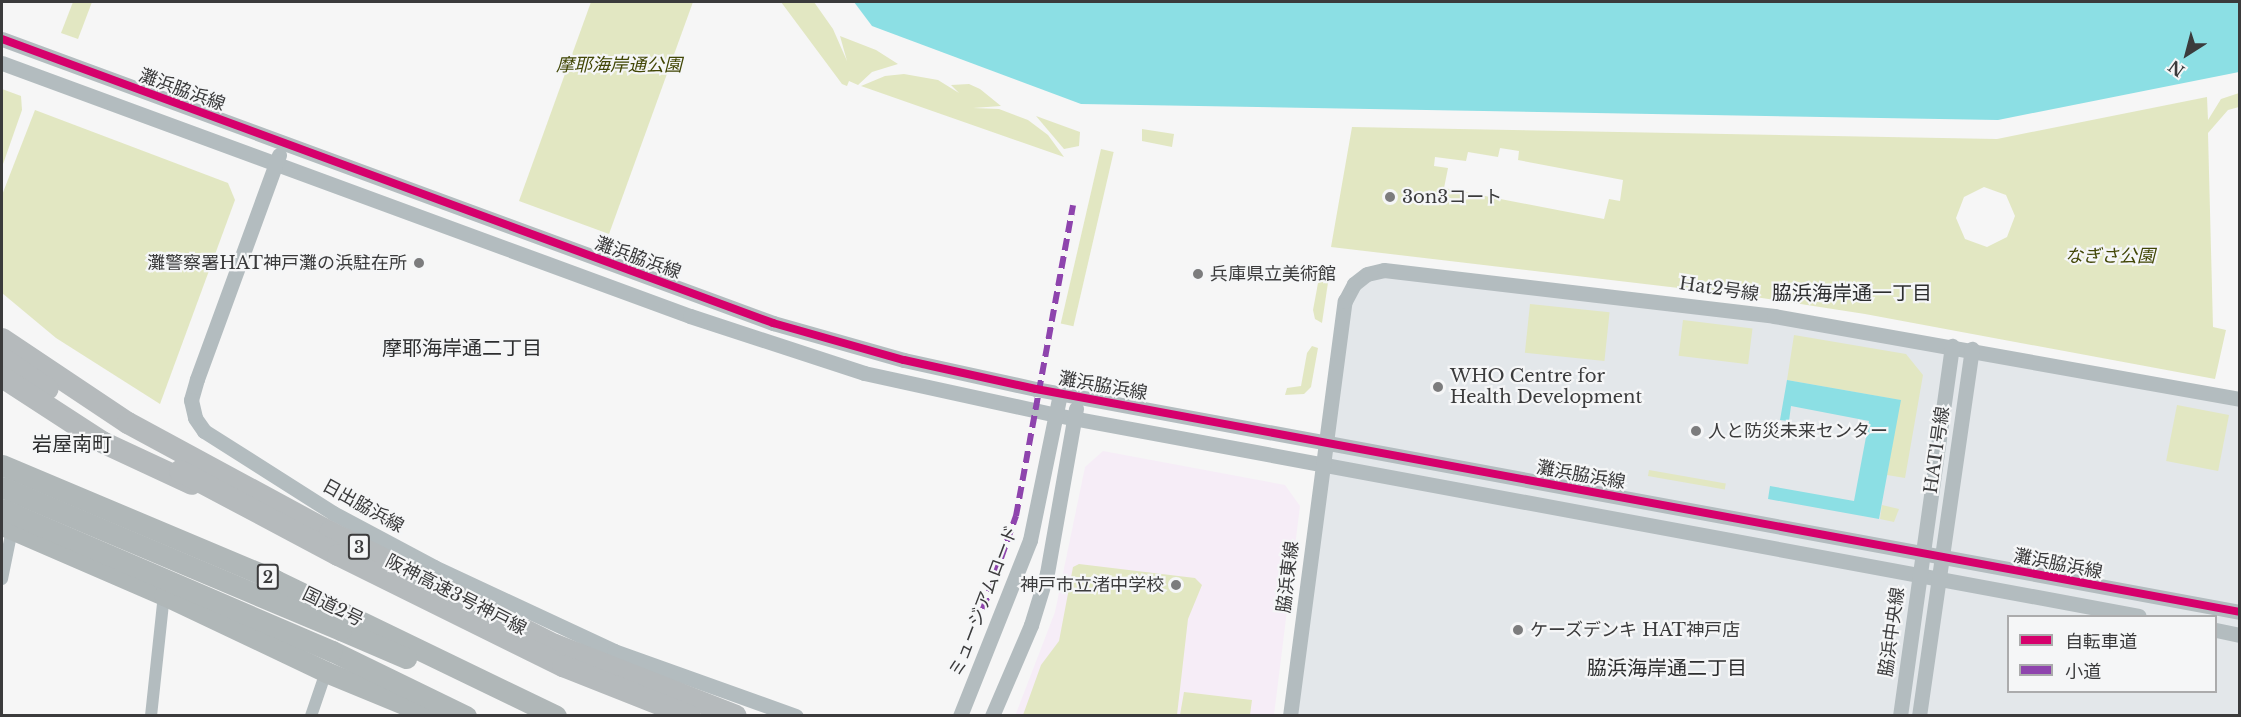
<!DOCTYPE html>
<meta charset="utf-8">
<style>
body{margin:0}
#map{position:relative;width:2241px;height:717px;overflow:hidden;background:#f6f6f6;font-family:"Libre Baskerville","Noto Sans JP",serif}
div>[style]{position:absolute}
.built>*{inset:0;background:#e3e7ea}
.education>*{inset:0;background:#f6edf7}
.green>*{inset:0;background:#e2e7c2;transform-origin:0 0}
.water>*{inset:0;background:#8cdfe4}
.minor>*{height:12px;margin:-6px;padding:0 6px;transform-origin:6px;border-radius:6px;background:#b3bcbf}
.tertiary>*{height:15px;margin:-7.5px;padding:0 7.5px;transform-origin:7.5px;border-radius:7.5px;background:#b3bcbf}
.trunk>*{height:21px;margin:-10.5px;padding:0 10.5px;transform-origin:10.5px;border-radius:10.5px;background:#b0b7b8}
.motorway>*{height:22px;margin:-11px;padding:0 11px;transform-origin:11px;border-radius:11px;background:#b5babc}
.trunk-bridge>*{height:21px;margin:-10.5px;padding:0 10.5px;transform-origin:10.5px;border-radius:10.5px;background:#b0b7b8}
.quiet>*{height:6px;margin-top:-3px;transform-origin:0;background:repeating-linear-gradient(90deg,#8e44ad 0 12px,transparent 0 18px)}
.cycleway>*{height:8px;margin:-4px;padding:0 4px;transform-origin:4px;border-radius:4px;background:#d6006c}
.dots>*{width:16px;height:16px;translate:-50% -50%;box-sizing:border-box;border:3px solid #f5f6f7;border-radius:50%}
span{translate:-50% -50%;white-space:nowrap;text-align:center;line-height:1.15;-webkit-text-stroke:4.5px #f5f6f7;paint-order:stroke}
.shield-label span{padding:2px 4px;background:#f5f6f7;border:2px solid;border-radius:4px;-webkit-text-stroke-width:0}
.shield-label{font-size:16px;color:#3b3b3c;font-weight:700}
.park-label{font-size:18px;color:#424706;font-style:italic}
.street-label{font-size:18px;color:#3b3b3c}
.poi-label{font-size:18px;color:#3b3b3c}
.left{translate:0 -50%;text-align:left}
.right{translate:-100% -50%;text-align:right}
.neighbourhood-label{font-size:20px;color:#2d2e2f}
.frame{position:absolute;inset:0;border:3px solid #3b3b3c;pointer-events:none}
.legend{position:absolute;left:2007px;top:615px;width:210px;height:78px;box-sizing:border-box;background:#f5f6f7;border:2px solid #ababac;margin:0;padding:8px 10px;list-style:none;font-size:18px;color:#3b3b3c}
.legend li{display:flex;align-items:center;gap:12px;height:30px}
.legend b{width:30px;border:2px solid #ababac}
.north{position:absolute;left:2157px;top:24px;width:60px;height:60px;-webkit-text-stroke:4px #f5f6f7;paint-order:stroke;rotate:216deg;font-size:16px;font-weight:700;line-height:24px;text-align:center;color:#3b3b3c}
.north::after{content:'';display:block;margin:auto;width:21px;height:27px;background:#3b3b3c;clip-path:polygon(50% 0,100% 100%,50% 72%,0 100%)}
</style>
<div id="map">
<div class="built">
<div style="clip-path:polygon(evenodd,1367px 274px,1667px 301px,2239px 399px,2239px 715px,1290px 716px,1345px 301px,1367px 274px,2008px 616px,2216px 616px,2216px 692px,2008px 692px,2008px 616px)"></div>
</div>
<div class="education">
<div style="clip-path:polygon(1103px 451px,1285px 485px,1300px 506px,1274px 715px,1015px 716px,1055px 612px,1085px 467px)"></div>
</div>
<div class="green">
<div style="clip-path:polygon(73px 2px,92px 2px,78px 39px,61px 33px)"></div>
<div style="clip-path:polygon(591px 2px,693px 2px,609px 234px,519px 201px)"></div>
<div style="clip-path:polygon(781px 2px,814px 2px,833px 29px,847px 61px,840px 36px,876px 50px,898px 64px,872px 72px,858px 85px,849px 81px,847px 86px,842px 84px)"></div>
<div style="clip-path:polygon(904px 74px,938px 80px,959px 93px,951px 85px,969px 84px,980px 89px,1001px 106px,973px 108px,999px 109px,1028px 120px,1048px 135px,1064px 157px,861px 86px,885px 76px)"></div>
<div style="clip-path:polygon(2px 89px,21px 96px,22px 110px,2px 167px)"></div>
<div style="clip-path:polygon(evenodd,2239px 93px,2239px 107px,2228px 110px,2208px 133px,2213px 327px,2226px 330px,2215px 379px,1865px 314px,1755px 297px,1331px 247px,1352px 127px,1997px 139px,2207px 97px,2208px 120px,2221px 99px,2239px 93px,1500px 148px,1519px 151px,1518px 160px,1623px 180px,1620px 201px,1609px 199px,1604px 219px,1444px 188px,1448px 168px,1434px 166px,1435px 157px,1466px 161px,1468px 152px,1498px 157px,1500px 148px,2239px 93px,1984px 187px,2006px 195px,2015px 216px,2007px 237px,1987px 247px,1965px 239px,1956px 218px,1964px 197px,1984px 187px)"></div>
<div style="clip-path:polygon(35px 110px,228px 183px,235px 200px,160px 404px,56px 338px,2px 293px,2px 195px)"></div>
<div style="clip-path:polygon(1036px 116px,1080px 132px,1079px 146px,1064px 149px)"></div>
<div style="clip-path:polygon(1142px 129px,1174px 134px,1172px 147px,1142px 141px)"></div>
<div style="left:1101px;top:149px;width:13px;height:179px;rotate:13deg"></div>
<div style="clip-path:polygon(1321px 267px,1330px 269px,1322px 323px,1315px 319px,1313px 310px)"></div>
<div style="left:1530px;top:304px;width:80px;height:49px;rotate:6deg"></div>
<div style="left:1683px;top:320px;width:70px;height:36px;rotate:7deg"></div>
<div style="clip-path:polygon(1794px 335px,1906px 354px,1923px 375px,1905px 478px,1887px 475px,1900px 400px,1787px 380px)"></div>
<div style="clip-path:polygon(1312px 346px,1318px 348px,1311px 387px,1304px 394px,1285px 395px,1287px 388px,1301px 386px,1307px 353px)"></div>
<div style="left:2177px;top:405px;width:53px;height:57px;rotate:11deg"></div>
<div style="left:1649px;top:470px;width:78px;height:6px;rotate:10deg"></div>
<div style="clip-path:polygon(1882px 505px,1899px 509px,1894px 522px,1880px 519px)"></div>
<div style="clip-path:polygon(1079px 564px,1195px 578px,1202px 585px,1188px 619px,1177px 715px,1023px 715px,1041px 665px,1059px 641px,1073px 567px)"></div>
<div style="clip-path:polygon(1184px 692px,1252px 700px,1250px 715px,1180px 715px)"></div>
</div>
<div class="water">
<div style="clip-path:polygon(854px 2px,2239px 2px,2239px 72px,1998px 120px,1081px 104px,872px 26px)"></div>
<div style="clip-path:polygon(1787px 380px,1901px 400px,1879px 519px,1768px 499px,1770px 486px,1854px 501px,1869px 421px,1791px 406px,1789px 421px,1780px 420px)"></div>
</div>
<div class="minor">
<div style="left:2px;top:579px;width:50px;rotate:-78.5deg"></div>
<div style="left:151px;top:716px;width:122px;rotate:-83.9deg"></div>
<div style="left:311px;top:716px;width:46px;rotate:-71.2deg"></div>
</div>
<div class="tertiary">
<div style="left:2px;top:39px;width:822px;rotate:20.22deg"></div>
<div style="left:773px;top:323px;width:136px;rotate:15.8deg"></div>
<div style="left:904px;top:360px;width:135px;rotate:12.4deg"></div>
<div style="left:1036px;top:389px;width:1224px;rotate:10.49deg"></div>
<div style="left:2px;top:63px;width:733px;rotate:20.19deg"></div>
<div style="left:690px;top:316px;width:183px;rotate:18.1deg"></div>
<div style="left:864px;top:373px;width:197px;rotate:12.3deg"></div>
<div style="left:1056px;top:415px;width:1101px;rotate:10.51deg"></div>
<div style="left:279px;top:155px;width:239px;rotate:110.1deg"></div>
<div style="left:197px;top:379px;width:22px;rotate:106deg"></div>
<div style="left:191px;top:400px;width:18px;rotate:77deg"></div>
<div style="left:195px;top:418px;width:16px;rotate:55deg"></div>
<div style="left:204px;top:431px;width:153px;rotate:32.4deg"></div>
<div style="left:333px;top:513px;width:115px;rotate:28.1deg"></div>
<div style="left:434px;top:567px;width:199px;rotate:25deg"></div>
<div style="left:614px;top:651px;width:193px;rotate:19.7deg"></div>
<div style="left:2216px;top:630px;width:25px;rotate:12deg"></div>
<div style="left:960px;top:716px;width:189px;rotate:-68.3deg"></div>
<div style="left:1030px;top:540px;width:149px;rotate:-78.4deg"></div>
<div style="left:992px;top:716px;width:99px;rotate:-66.8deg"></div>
<div style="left:1031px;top:625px;width:54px;rotate:-72.9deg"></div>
<div style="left:1047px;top:573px;width:167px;rotate:-80deg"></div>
<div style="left:1290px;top:716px;width:419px;rotate:-82.5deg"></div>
<div style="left:1345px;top:301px;width:19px;rotate:-62deg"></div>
<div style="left:1354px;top:284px;width:16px;rotate:-38deg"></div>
<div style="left:1367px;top:274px;width:17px;rotate:-13deg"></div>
<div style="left:1384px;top:270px;width:393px;rotate:6.7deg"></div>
<div style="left:1774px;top:316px;width:473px;rotate:10.1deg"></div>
<div style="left:1900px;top:716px;width:374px;rotate:-82deg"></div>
<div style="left:1919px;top:716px;width:371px;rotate:-81.8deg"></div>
</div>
<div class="trunk">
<div style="left:2px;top:465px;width:296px;rotate:22.8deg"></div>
<div style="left:275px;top:580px;width:312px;rotate:25.8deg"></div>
<div style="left:2px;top:525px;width:176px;rotate:23.4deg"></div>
<div style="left:164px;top:595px;width:179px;rotate:25.4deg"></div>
<div style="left:326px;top:672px;width:116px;rotate:22.4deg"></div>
<div style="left:341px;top:630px;width:71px;rotate:23.3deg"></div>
<div style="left:332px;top:651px;width:149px;rotate:25.9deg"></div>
</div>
<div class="motorway">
<div style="left:2px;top:339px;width:151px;rotate:33.7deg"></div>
<div style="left:128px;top:423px;width:230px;rotate:28.4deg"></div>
<div style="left:330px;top:532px;width:252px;rotate:26.7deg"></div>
<div style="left:555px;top:645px;width:194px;rotate:21.4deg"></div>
<div style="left:2px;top:358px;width:55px;rotate:34deg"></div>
<div style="left:2px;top:377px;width:119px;rotate:33deg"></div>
<div style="left:102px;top:442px;width:99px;rotate:25deg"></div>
<div style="left:180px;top:471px;width:179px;rotate:28deg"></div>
<div style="left:338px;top:555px;width:251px;rotate:26.3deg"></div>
<div style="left:563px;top:666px;width:136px;rotate:21.6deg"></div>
</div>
<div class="trunk-bridge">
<div style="left:2px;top:487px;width:368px;rotate:22.9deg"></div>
<div style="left:2px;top:509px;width:359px;rotate:23.3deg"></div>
</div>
<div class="quiet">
<div style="left:983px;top:609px;width:99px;rotate:-70.5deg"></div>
<div style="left:1016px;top:516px;width:316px;rotate:-79.6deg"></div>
</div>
<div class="cycleway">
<div style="left:2px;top:39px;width:822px;rotate:20.22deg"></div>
<div style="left:773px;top:323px;width:136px;rotate:15.8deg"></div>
<div style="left:904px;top:360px;width:135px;rotate:12.4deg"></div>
<div style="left:1036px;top:389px;width:1224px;rotate:10.49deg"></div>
</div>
<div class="dots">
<div style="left:1390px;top:197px;background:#7c7c7d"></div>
<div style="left:419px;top:263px;background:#7c7c7d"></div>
<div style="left:1198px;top:274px;background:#7c7c7d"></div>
<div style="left:1438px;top:387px;background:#7c7c7d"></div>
<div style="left:1696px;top:431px;background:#7c7c7d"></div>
<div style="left:1176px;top:585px;background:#7c7c7d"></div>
<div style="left:1518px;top:630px;background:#7c7c7d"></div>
</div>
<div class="shield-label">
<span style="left:359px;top:547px">3</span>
<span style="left:268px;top:577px">2</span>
</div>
<div class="park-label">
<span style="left:619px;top:65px">摩耶海岸通公園</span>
<span style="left:2110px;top:256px">なぎさ公園</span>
</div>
<div class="street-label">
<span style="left:182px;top:90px;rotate:20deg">灘浜脇浜線</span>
<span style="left:638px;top:258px;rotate:20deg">灘浜脇浜線</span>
<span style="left:1719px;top:289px;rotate:8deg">Hat2号線</span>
<span style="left:1103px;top:386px;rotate:10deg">灘浜脇浜線</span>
<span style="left:1937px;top:450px;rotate:-82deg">HAT1号線</span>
<span style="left:1581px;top:475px;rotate:10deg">灘浜脇浜線</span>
<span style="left:363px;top:506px;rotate:29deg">日出脇浜線</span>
<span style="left:2058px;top:564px;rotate:11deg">灘浜脇浜線</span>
<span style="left:1288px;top:577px;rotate:-83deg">脇浜東線</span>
<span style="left:456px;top:595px;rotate:27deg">阪神高速3号神戸線</span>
<span style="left:984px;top:601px;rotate:-69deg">ミュージアムロード</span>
<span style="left:333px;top:607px;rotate:26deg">国道2号</span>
<span style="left:1892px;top:632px;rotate:-82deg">脇浜中央線</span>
</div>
<div class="poi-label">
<span class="left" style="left:1402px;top:197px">3on3コート</span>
<span class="right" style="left:407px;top:263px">灘警察署HAT神戸灘の浜駐在所</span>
<span class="left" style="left:1210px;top:274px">兵庫県立美術館</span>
<span class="left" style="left:1450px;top:387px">WHO Centre for<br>Health Development</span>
<span class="left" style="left:1708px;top:431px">人と防災未来センター</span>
<span class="right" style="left:1164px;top:585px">神戸市立渚中学校</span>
<span class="left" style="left:1530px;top:630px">ケーズデンキ HAT神戸店</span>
</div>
<div class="neighbourhood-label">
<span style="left:1852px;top:293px">脇浜海岸通一丁目</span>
<span style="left:462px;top:348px">摩耶海岸通二丁目</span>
<span style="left:72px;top:444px">岩屋南町</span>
<span style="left:1667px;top:668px">脇浜海岸通二丁目</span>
</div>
<div class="frame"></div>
<ul class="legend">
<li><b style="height:8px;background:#d6006c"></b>自転車道</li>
<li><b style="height:8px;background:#8e44ad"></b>小道</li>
</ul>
<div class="north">N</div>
</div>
